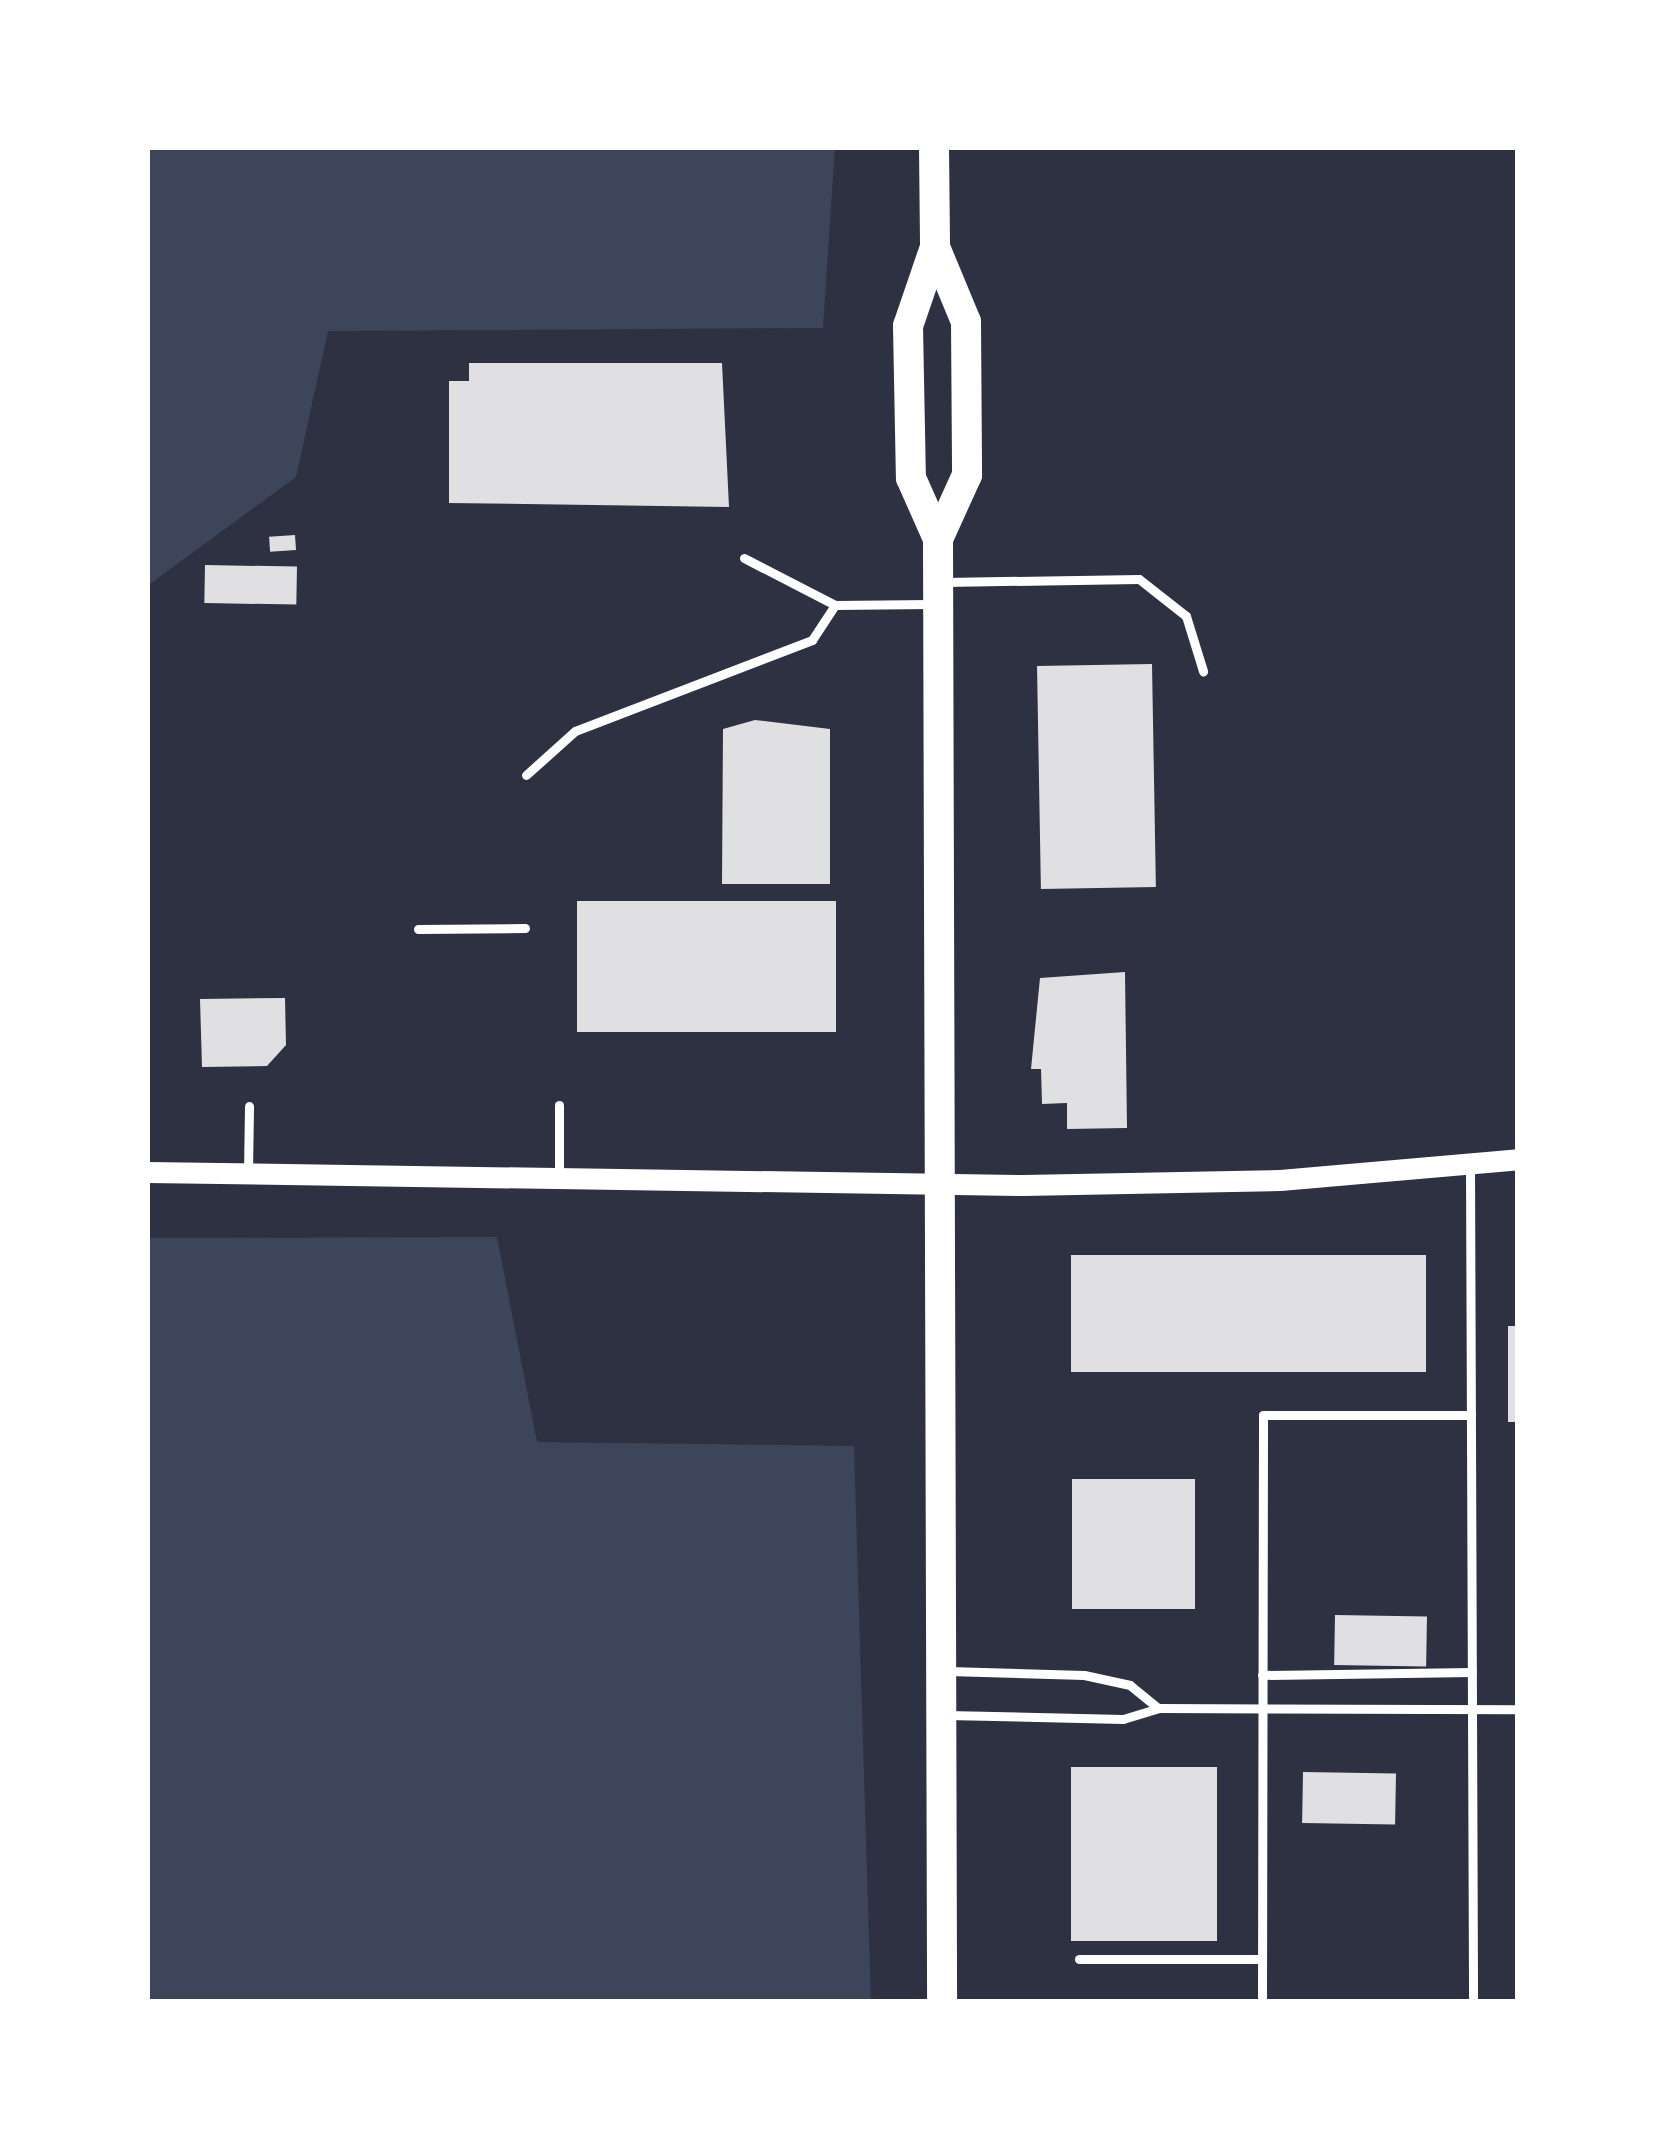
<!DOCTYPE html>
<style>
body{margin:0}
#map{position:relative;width:1665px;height:2149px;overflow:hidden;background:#2d3142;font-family:"Nunito Sans",sans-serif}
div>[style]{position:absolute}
.green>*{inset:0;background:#3c4559}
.building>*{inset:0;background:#e0e0e3;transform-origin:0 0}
.service>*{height:9px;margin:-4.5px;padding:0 4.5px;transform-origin:4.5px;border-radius:4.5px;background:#fff}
.tertiary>*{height:21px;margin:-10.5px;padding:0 10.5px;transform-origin:10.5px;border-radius:10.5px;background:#fff}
.primary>*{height:30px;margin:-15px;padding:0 15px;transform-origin:15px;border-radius:15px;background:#fff}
span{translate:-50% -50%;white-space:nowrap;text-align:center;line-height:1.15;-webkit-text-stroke:10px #fff;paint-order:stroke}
.frame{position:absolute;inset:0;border:150px solid #fff;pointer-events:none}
</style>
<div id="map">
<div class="green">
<div style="clip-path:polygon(147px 147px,835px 147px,823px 328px,328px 331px,296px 477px,147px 586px)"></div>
<div style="clip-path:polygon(497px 1237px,537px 1442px,854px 1446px,871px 2002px,147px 2002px,147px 1238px)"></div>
</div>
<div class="building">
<div style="clip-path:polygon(469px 363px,722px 363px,729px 507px,449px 503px,449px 381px,469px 381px)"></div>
<div style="left:295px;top:535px;width:15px;height:26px;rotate:86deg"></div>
<div style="left:205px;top:565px;width:92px;height:38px;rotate:1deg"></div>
<div style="left:1152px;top:664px;width:223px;height:115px;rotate:89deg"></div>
<div style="clip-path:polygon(755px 720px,830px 729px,830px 884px,722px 884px,723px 729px)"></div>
<div style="left:577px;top:901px;width:259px;height:131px"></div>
<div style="clip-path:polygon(1125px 972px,1127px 1128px,1067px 1129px,1067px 1103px,1042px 1104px,1041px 1069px,1031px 1069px,1040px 978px)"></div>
<div style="clip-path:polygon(285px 998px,286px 1045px,267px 1066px,202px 1067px,200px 999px)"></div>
<div style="left:1071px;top:1255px;width:355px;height:117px"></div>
<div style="left:1508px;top:1326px;width:10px;height:96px"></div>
<div style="left:1072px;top:1479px;width:123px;height:130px"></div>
<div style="left:1335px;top:1615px;width:92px;height:50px;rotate:1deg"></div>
<div style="left:1217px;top:1767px;width:174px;height:146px;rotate:90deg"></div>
<div style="left:1303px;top:1772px;width:93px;height:51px;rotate:1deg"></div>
</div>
<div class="service">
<div style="left:744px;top:558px;width:102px;rotate:27.3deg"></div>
<div style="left:835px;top:605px;width:95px;rotate:-0.6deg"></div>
<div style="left:944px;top:582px;width:195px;rotate:-0.9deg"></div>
<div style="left:1139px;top:579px;width:60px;rotate:38.2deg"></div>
<div style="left:1186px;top:616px;width:58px;rotate:72.8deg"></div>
<div style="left:526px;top:775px;width:66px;rotate:-41.9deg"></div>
<div style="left:575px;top:731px;width:254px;rotate:-21deg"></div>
<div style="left:812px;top:640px;width:42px;rotate:-56.7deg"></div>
<div style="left:418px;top:929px;width:107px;rotate:-0.5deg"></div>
<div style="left:559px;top:1105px;width:71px;rotate:90deg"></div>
<div style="left:1470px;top:1165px;width:837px;rotate:89.79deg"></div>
<div style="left:248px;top:1172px;width:66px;rotate:-89.1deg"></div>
<div style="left:1262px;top:1675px;width:210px;rotate:-0.8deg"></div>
<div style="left:1158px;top:1708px;width:360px;rotate:0.2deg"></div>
<div style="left:947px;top:1715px;width:176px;rotate:1.3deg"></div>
<div style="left:1123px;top:1719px;width:37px;rotate:-17deg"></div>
<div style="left:1158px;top:1708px;width:36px;rotate:-141deg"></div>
<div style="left:1130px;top:1685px;width:47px;rotate:-167.7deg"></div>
<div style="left:1084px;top:1675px;width:136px;rotate:-178.3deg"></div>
<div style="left:1079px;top:1959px;width:183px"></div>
<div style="left:1262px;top:2002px;width:587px;rotate:-89.9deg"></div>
<div style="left:1263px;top:1415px;width:208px"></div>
</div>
<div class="tertiary">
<div style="left:147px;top:1172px;width:876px;rotate:0.85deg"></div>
<div style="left:1023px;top:1185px;width:257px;rotate:-1.1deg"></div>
<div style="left:1280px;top:1180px;width:239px;rotate:-5deg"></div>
</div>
<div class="primary">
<div style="left:934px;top:147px;width:100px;rotate:89.4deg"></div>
<div style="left:935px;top:247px;width:83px;rotate:108.9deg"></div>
<div style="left:908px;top:326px;width:152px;rotate:88.9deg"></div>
<div style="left:911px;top:478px;width:67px;rotate:66.1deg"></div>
<div style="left:938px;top:539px;width:1463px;rotate:89.84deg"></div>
<div style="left:935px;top:247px;width:81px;rotate:67.5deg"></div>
<div style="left:966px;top:322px;width:153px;rotate:89.6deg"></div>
<div style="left:967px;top:475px;width:70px;rotate:114.4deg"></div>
</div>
<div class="frame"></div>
</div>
